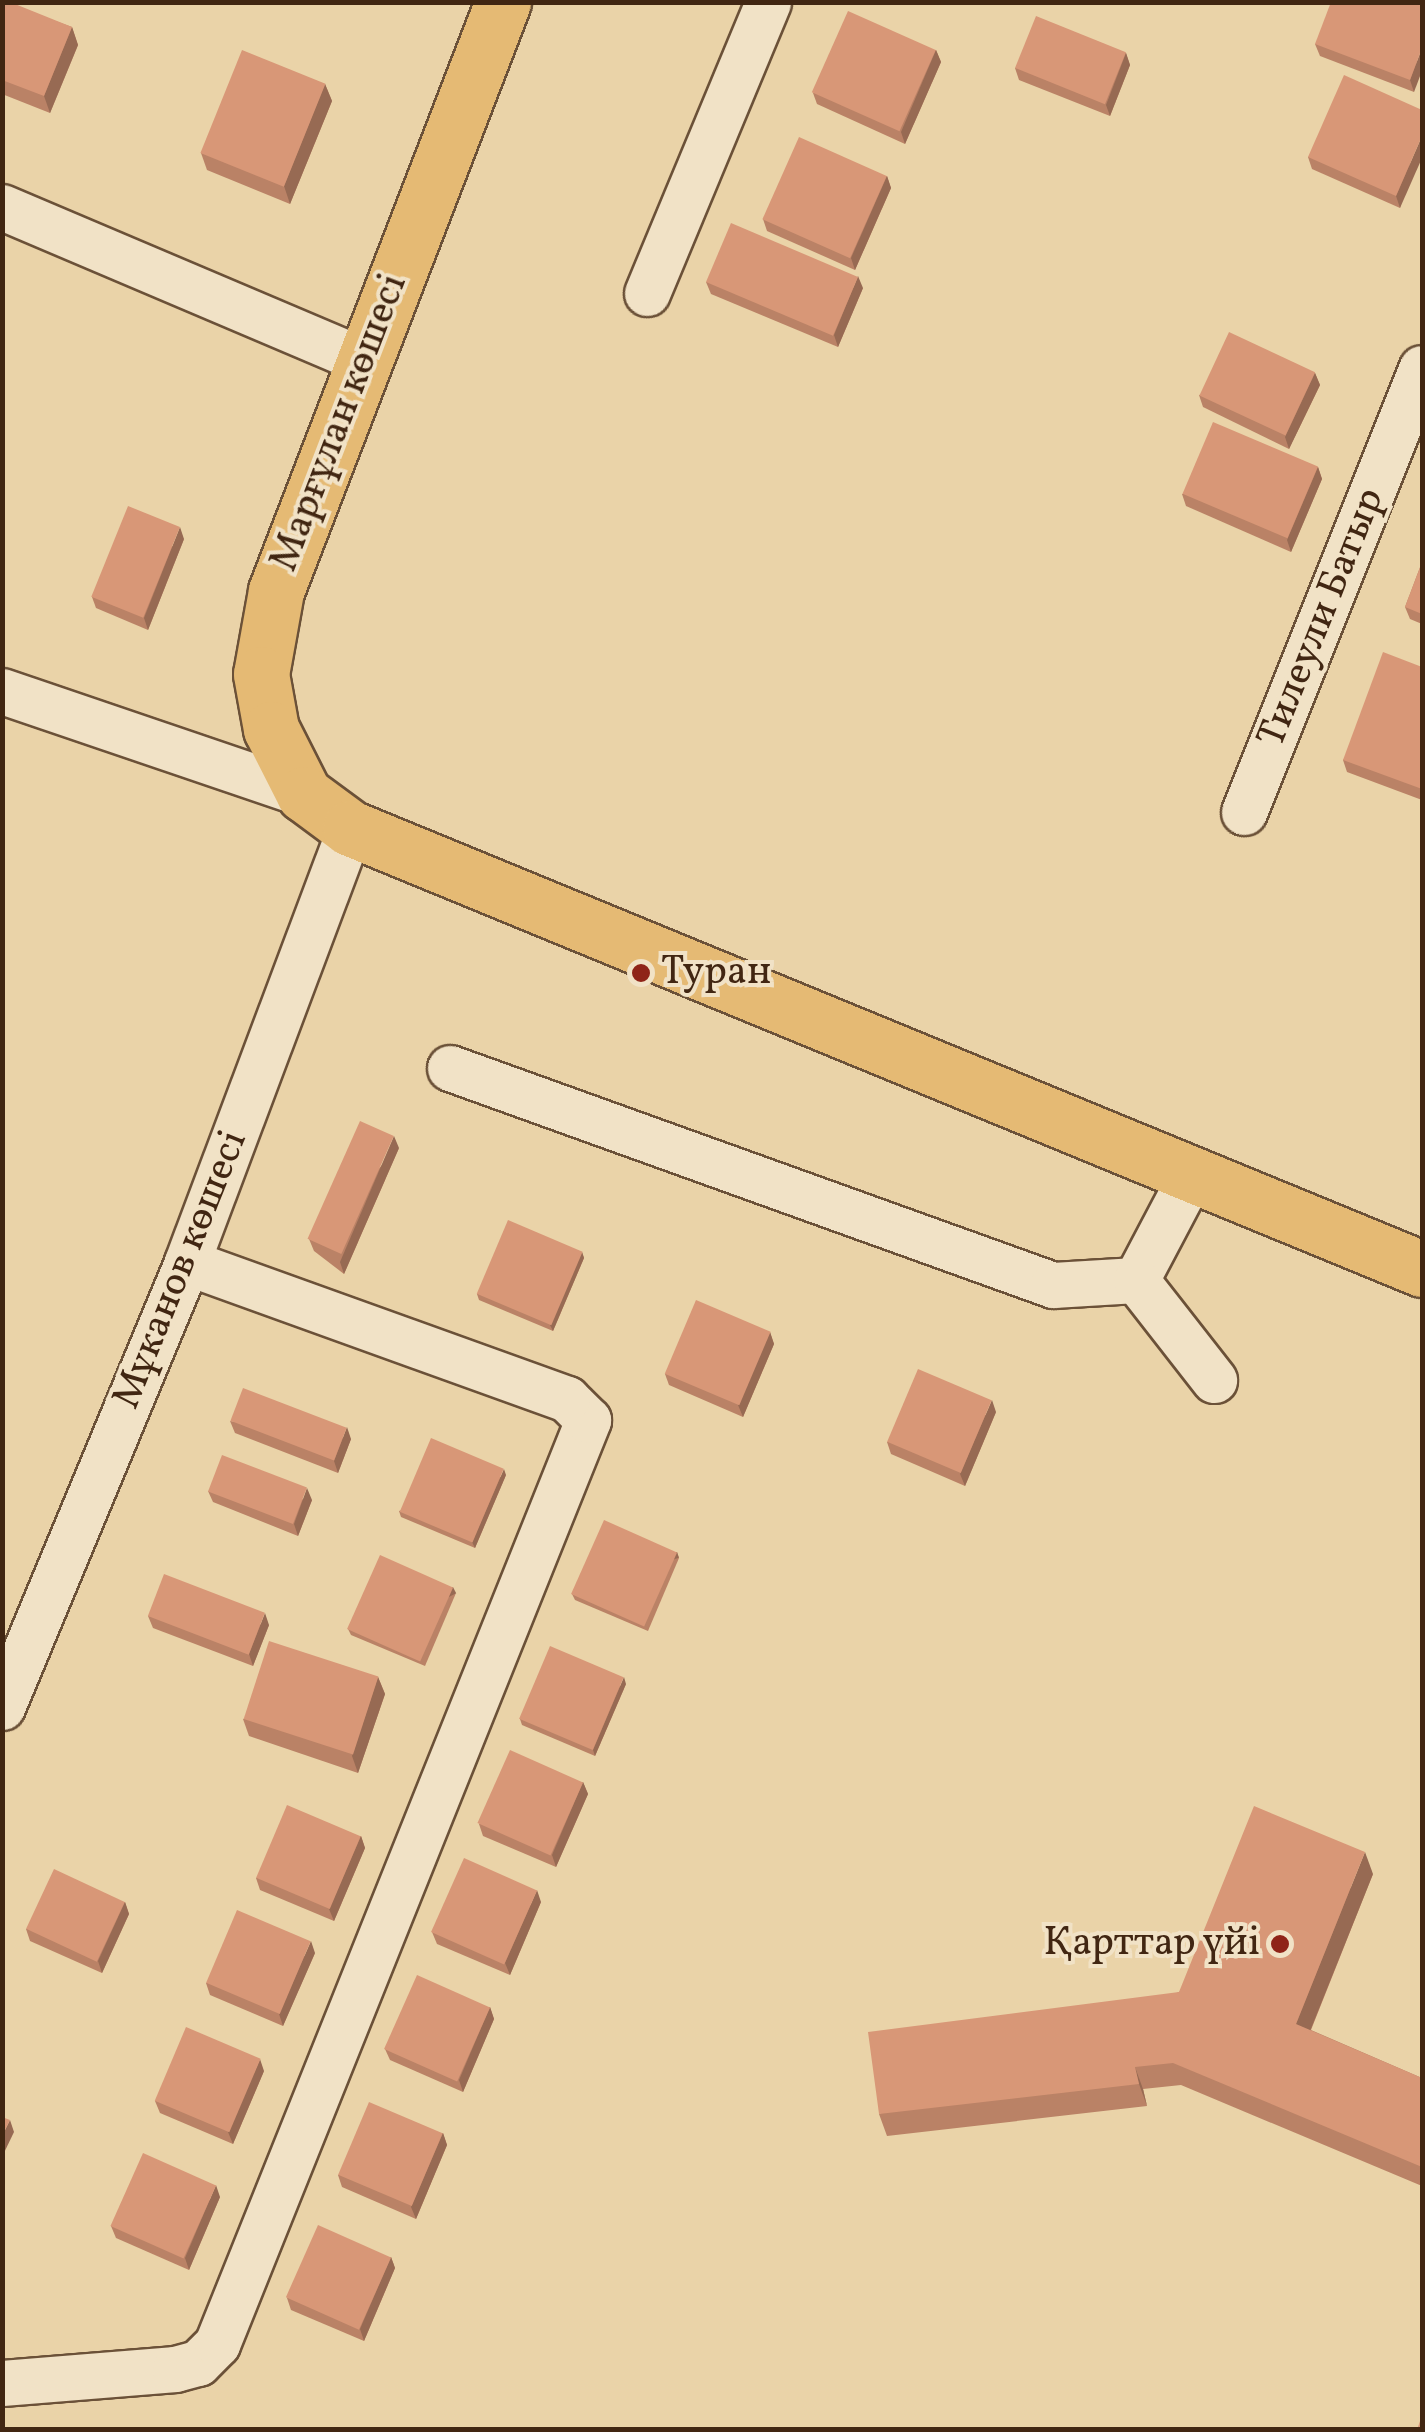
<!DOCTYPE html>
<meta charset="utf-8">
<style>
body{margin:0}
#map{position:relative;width:1425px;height:2432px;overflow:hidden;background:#ead3a8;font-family:Vollkorn,serif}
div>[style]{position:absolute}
.roads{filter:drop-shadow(2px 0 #6b5138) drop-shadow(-2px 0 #6b5138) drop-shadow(0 2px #6b5138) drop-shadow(0 -2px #6b5138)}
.minor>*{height:45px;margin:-22.5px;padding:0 22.5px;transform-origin:22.5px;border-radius:22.5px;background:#f1e2c6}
.major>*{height:55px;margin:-27.5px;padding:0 27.5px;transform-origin:27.5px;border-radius:27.5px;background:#e5ba74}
.wall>*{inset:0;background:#ba8266}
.shaded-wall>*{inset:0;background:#976a53;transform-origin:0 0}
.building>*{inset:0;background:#d89777;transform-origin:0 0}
.dots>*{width:28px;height:28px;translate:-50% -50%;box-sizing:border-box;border:5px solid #f1e2c6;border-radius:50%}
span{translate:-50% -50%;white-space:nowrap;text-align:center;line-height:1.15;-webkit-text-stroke:8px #f1e2c6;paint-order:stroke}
.street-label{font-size:40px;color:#412612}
.poi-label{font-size:40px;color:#412612}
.left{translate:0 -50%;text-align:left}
.right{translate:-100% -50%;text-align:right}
.frame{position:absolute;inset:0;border:5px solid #412612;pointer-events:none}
</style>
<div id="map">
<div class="roads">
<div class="minor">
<div style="left:2px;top:207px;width:392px;rotate:23deg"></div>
<div style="left:647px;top:293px;width:315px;rotate:-67.4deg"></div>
<div style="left:2px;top:691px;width:319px;rotate:18.8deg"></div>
<div style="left:1244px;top:812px;width:478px;rotate:-68.2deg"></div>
<div style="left:450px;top:1068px;width:641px;rotate:19.79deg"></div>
<div style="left:1053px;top:1285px;width:83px;rotate:-3.4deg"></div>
<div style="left:1136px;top:1280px;width:120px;rotate:-62.2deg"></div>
<div style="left:1136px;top:1280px;width:127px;rotate:52deg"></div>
<div style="left:2px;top:1707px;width:482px;rotate:-67.4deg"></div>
<div style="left:187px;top:1262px;width:464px;rotate:-69.4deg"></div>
<div style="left:2px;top:2383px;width:174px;rotate:-4.6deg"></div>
<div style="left:175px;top:2369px;width:24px;rotate:-15deg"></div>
<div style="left:198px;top:2363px;width:27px;rotate:-45deg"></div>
<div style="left:217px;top:2344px;width:996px;rotate:-68.12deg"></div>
<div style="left:588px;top:1420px;width:30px;rotate:-135deg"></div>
<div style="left:567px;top:1399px;width:404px;rotate:-160.2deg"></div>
</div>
<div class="major">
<div style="left:503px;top:2px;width:631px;rotate:111.08deg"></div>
<div style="left:276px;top:591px;width:84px;rotate:100.2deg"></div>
<div style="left:261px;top:674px;width:56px;rotate:79.7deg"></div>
<div style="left:271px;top:729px;width:73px;rotate:63.1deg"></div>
<div style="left:304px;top:794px;width:57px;rotate:36.5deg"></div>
<div style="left:350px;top:828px;width:1159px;rotate:22.36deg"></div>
</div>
</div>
<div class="wall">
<div style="clip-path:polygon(2px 2px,72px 27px,78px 45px,50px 113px,2px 94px)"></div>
<div style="clip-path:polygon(1422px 2px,1414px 92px,1320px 56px,1315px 44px)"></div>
<div style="clip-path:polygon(936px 50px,941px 62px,905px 144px,817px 104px,813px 93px)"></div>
<div style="clip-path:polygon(1126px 53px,1130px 65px,1110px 116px,1019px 80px,1015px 68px)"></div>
<div style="clip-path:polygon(325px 84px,332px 101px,290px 204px,207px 170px,201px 153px)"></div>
<div style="clip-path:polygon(1422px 110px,1400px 208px,1312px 169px,1308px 157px)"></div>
<div style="clip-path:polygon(887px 176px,891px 188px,855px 270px,767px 231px,763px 219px)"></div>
<div style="clip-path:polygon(706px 282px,863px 288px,838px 347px,711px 294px)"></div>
<div style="clip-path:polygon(1315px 373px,1320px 385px,1289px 449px,1203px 407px,1199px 395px)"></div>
<div style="clip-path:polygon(1318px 467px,1322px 479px,1291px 552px,1186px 506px,1182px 494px)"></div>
<div style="clip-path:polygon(184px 539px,148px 630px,96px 608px,92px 597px)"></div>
<div style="clip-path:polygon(1422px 562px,1422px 624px,1410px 619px,1405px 607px)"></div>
<div style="clip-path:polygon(1422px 667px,1422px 800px,1347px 772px,1343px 760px)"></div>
<div style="clip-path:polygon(399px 1148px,344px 1274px,314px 1251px,309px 1239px)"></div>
<div style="clip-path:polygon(582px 1252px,584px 1258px,553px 1331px,479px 1300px,477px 1294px)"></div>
<div style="clip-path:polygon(770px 1332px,774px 1344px,743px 1417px,669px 1385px,665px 1374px)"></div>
<div style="clip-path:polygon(996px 1412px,965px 1486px,891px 1454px,887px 1442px)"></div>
<div style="clip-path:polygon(230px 1421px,351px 1439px,338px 1473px,235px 1433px)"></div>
<div style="clip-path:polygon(506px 1475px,475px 1548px,401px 1517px,399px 1511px)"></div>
<div style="clip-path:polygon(208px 1491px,312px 1500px,298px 1536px,213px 1502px)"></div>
<div style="clip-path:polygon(677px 1552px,679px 1558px,648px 1631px,575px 1600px,572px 1594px)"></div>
<div style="clip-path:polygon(456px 1593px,425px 1666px,351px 1635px,348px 1629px)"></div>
<div style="clip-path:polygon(148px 1616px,269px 1625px,253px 1666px,153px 1628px)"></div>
<div style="clip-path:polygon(378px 1677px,385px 1694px,358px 1773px,249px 1736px,243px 1719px)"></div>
<div style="clip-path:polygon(626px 1684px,595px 1756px,522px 1725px,520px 1719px)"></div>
<div style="clip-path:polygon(583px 1782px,588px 1794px,556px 1867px,483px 1836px,479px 1824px)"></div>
<div style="clip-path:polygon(361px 1836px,365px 1848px,334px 1921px,260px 1890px,256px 1878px)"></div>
<div style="clip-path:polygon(1373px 1874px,1311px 2030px,1422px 2078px,1422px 2186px,1181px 2085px,1143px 2089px,1147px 2106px,887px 2136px,879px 2114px,1179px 1992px)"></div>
<div style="clip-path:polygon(125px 1902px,129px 1914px,102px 1973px,30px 1941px,26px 1929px)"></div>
<div style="clip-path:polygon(541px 1902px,510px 1975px,437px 1944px,432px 1932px)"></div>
<div style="clip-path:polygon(315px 1953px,283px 2026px,210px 1995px,206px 1983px)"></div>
<div style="clip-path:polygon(490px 2007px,494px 2019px,463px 2092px,390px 2060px,385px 2049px)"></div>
<div style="clip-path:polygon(264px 2071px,233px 2144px,160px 2113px,155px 2101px)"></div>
<div style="clip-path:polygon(443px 2133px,447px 2145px,416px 2219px,342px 2187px,338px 2175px)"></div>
<div style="clip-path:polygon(220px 2197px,189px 2270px,116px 2238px,111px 2226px)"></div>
<div style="clip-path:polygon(391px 2257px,395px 2268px,364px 2341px,291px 2310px,287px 2298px)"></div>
</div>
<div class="shaded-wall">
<div style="clip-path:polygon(72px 27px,78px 45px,50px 113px,44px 96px)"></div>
<div style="clip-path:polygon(1422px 48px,1422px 71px,1414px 92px,1410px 80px)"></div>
<div style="clip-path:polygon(936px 50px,941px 62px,905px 144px,901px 132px)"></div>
<div style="clip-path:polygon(1126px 53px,1130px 65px,1110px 116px,1106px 105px)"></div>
<div style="clip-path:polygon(325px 84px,332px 101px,290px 204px,284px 186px)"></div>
<div style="clip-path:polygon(1422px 136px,1422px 158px,1400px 208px,1396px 196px)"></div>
<div style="clip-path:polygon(887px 176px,891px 188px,855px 270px,851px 258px)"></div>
<div style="clip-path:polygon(858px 276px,863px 288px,838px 347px,834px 335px)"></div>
<div style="clip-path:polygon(1315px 373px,1320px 385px,1289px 449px,1285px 437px)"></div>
<div style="clip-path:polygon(1318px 467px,1322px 479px,1291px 552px,1287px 540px)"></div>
<div style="clip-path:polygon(180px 527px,184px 539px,148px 630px,144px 618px)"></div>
<div style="clip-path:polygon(394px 1136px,399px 1148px,344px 1274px,340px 1262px)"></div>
<div style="clip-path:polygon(582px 1252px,584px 1258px,553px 1331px,550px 1325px)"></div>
<div style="clip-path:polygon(770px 1332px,774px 1344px,743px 1417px,738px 1405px)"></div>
<div style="clip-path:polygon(992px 1400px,996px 1412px,965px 1486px,960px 1474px)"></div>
<div style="clip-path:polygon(347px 1427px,351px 1439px,338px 1473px,334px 1461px)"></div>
<div style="clip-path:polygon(504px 1469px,506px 1475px,475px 1548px,472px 1542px)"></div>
<div style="clip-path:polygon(307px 1488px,312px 1500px,298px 1536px,294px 1524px)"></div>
<div style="left:677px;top:1552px;width:6px;height:79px;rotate:72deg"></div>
<div style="left:453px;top:1587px;width:7px;height:79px;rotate:63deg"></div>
<div style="clip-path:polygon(265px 1613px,269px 1625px,253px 1666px,249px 1654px)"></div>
<div style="clip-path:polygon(378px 1677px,385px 1694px,358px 1773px,352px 1756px)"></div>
<div style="clip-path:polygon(624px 1677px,626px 1684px,595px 1756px,593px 1750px)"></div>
<div style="clip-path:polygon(583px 1782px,588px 1794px,556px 1867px,552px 1855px)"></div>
<div style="clip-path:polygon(361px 1836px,365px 1848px,334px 1921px,329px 1909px)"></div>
<div style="clip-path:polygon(1365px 1852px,1373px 1874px,1304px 2046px,1296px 2024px)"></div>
<div style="clip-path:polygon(537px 1890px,541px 1902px,510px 1975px,505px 1963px)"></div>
<div style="clip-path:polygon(125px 1902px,129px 1914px,102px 1973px,98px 1961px)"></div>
<div style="clip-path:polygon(311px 1941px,315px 1953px,283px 2026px,279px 2014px)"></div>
<div style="clip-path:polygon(490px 2007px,494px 2019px,463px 2092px,459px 2080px)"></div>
<div style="clip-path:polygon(260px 2059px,264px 2071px,233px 2144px,228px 2132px)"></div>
<div style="clip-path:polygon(1135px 2067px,1143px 2089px,1147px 2106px,1139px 2084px)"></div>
<div style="clip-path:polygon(10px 2120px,14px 2132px,2px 2157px,2px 2136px)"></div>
<div style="clip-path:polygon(443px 2133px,447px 2145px,416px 2219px,411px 2207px)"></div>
<div style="clip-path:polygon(216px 2185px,220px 2197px,189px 2270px,185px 2258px)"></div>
<div style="clip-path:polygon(391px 2257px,395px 2268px,364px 2341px,360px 2329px)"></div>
</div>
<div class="building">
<div style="clip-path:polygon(2px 2px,10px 2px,72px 27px,44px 96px,2px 80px)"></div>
<div style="clip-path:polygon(1331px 2px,1422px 2px,1422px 48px,1410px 80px,1315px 44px)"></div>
<div style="left:848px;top:11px;width:96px;height:89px;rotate:24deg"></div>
<div style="left:1036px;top:16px;width:97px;height:56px;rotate:22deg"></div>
<div style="left:242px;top:50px;width:90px;height:111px;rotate:22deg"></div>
<div style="clip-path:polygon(1344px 75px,1422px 110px,1422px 136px,1396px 196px,1308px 157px)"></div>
<div style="left:799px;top:137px;width:96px;height:90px;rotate:24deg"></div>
<div style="left:731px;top:223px;width:138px;height:64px;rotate:23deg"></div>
<div style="left:1229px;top:332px;width:95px;height:70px;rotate:25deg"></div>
<div style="left:1213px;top:422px;width:114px;height:78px;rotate:23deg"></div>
<div style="left:128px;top:506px;width:56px;height:98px;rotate:22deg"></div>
<div style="clip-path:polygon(1422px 562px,1422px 614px,1405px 607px)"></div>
<div style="clip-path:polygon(1383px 652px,1422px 667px,1422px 789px,1343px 760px)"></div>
<div style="left:360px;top:1121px;width:37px;height:129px;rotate:24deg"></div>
<div style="left:508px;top:1220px;width:81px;height:80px;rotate:23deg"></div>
<div style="left:696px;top:1300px;width:81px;height:80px;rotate:23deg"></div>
<div style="left:918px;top:1369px;width:80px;height:79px;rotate:23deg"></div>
<div style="left:243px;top:1388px;width:111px;height:35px;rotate:21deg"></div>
<div style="left:431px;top:1438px;width:79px;height:80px;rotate:23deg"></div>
<div style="left:222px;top:1455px;width:91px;height:39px;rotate:21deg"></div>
<div style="left:604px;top:1520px;width:80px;height:81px;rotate:24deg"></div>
<div style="left:380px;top:1555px;width:80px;height:81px;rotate:24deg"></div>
<div style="left:164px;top:1574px;width:108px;height:45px;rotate:21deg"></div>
<div style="left:269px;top:1641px;width:115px;height:82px;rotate:18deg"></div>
<div style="left:550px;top:1646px;width:80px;height:79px;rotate:23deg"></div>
<div style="left:510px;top:1750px;width:80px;height:80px;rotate:24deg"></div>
<div style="left:287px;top:1805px;width:80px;height:79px;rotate:23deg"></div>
<div style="clip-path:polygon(1254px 1806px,1365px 1852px,1296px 2024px,1422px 2078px,1422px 2167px,1173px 2063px,1135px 2067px,1139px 2084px,879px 2114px,868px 2032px,1179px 1992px)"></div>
<div style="left:464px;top:1858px;width:80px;height:81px;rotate:24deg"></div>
<div style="left:54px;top:1869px;width:78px;height:66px;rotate:25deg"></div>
<div style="left:237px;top:1910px;width:80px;height:79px;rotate:23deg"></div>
<div style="left:417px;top:1975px;width:80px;height:81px;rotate:24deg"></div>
<div style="left:186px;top:2027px;width:81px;height:80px;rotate:23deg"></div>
<div style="left:369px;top:2102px;width:80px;height:79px;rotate:23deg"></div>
<div style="clip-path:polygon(2px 2117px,10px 2120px,2px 2136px)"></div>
<div style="left:143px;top:2153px;width:80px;height:80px;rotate:24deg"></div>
<div style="left:318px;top:2225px;width:80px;height:79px;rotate:24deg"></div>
<div style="clip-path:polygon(1422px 2415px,1422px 2430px,1417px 2430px)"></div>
</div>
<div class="dots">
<div style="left:641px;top:973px;background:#8f2418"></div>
<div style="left:1280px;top:1944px;background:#8f2418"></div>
</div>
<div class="street-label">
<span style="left:340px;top:423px;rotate:-69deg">Марғұлан көшесі</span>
<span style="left:1322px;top:618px;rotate:-68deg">Тилеули Батыр</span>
<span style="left:181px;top:1270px;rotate:-68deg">Мұканов көшесі</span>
</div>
<div class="poi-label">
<span class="left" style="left:661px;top:973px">Туран</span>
<span class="right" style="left:1260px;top:1944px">Қарттар үйі</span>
</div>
<div class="frame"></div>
</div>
